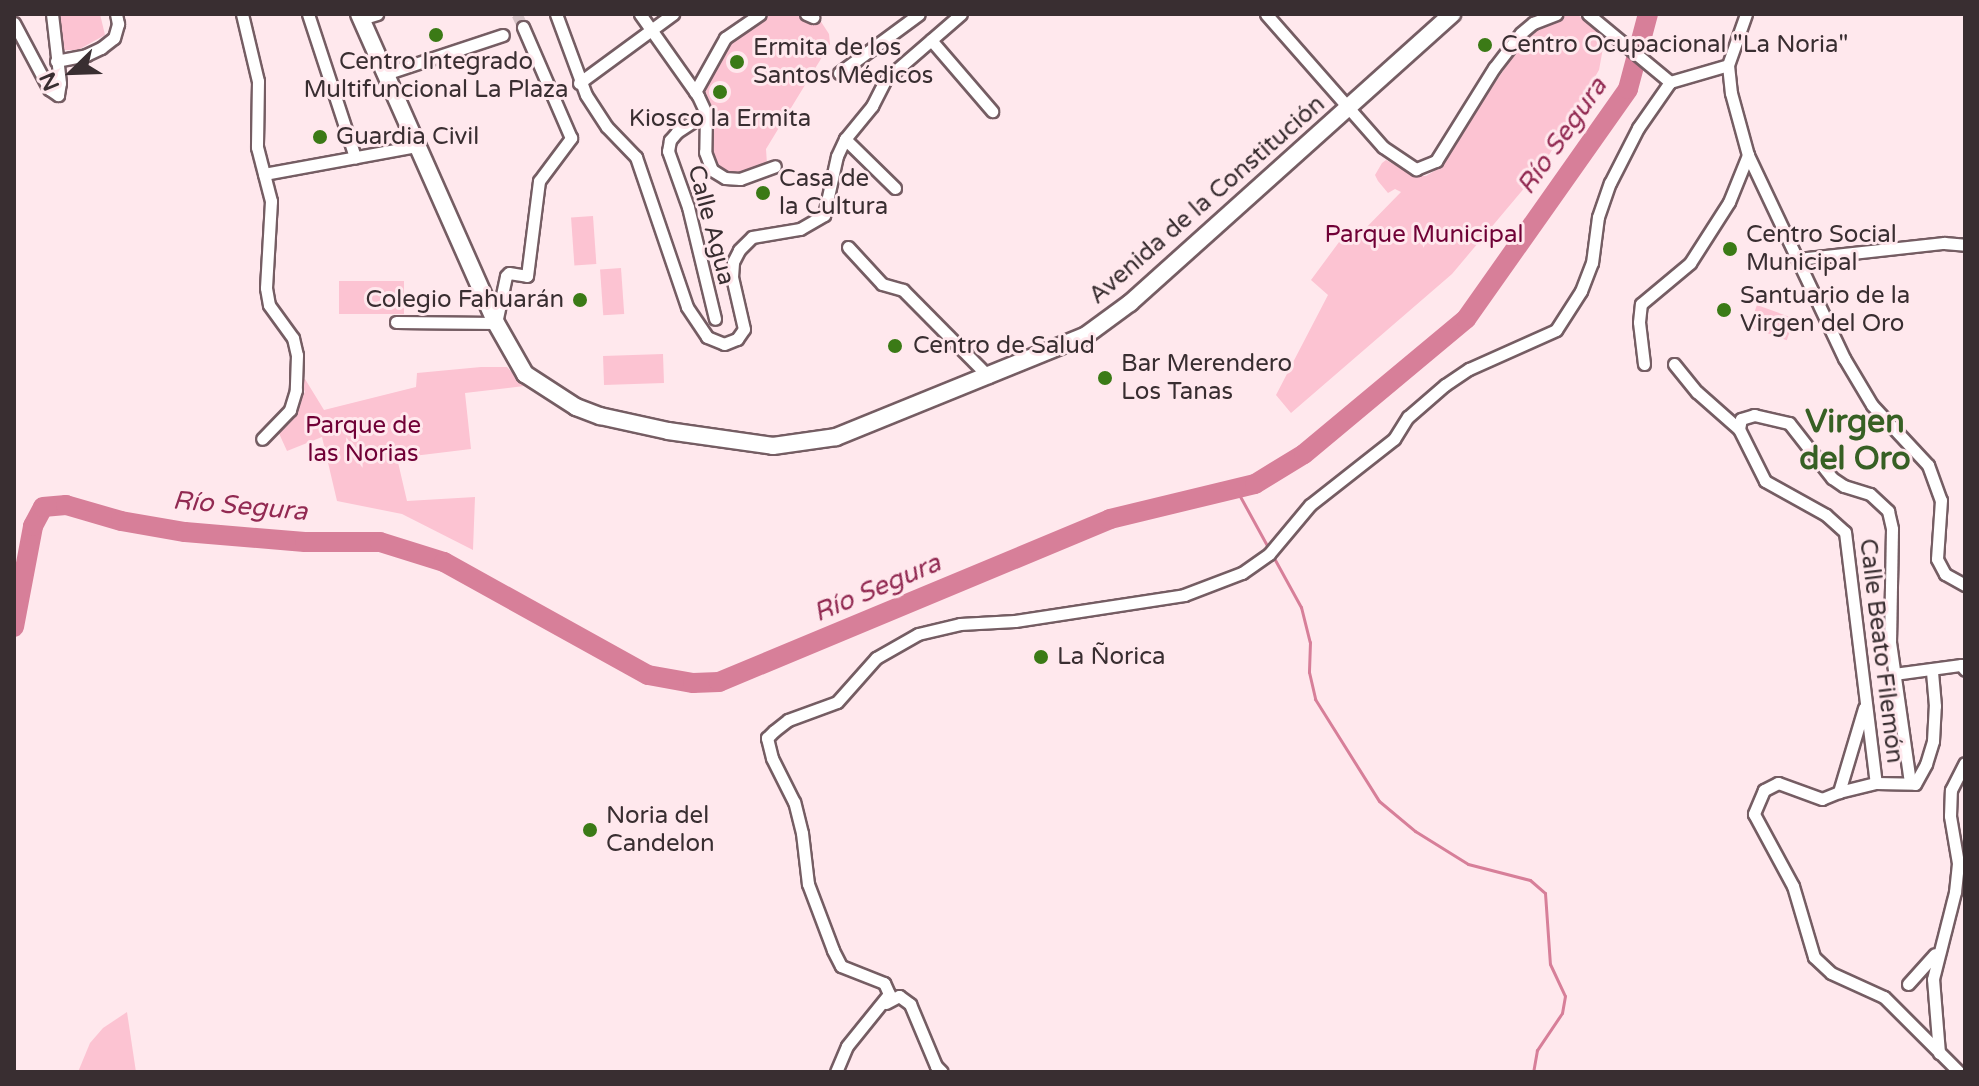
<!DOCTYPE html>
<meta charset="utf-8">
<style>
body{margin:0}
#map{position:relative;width:1979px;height:1086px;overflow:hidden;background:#ffe8ed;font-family:"Varela Round",sans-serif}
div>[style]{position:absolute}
.green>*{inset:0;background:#fcc3d2;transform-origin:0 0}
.stream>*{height:3px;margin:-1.5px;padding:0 1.5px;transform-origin:1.5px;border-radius:1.5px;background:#d77f99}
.river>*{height:20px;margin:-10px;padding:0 10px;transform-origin:10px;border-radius:10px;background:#d77f99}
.street-tunnel>*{height:11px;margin-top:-5.5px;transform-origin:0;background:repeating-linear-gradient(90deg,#d7c3c7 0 11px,transparent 0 16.5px)}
.roads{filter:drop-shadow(2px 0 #755d63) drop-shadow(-2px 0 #755d63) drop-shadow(0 2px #755d63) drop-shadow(0 -2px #755d63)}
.street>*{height:11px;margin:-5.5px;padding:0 5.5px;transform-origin:5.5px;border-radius:5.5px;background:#fff}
.secondary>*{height:16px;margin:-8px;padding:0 8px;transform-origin:8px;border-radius:8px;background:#fff}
.dots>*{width:22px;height:22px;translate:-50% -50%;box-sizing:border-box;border:4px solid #ffe8ed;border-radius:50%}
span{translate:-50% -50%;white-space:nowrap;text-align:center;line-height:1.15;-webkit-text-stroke:6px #ffe8ed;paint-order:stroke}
.poi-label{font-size:24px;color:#392e31}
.left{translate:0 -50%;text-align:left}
.right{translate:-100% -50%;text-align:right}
.street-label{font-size:24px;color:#392e31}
.park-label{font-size:24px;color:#700036}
.water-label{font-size:26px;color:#922a52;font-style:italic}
.district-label{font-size:32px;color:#376024;font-weight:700}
.frame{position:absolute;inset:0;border:16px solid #392e31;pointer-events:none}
.north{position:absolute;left:32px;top:32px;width:80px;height:80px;-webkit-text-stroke:6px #ffe8ed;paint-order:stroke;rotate:247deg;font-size:22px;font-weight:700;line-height:32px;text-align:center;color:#392e31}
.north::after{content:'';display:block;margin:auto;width:28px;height:36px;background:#392e31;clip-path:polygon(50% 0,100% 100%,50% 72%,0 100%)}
</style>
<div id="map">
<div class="green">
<div style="clip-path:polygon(57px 14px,100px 14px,105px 35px,78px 50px,62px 50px)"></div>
<div style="clip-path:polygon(768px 14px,816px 14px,829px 34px,830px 44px,766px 149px,767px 164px,727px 176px,711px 164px,699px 88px,730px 40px)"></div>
<div style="clip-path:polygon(1566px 15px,1578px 15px,1605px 37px,1599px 70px,1542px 167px,1452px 274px,1291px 413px,1276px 395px,1328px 295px,1311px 280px,1345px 234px,1359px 235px,1401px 192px,1395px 189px,1388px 193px,1378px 181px,1375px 175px,1382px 163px,1386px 160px,1416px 176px,1426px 176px,1436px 170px,1526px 37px)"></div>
<div style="left:593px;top:216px;width:48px;height:22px;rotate:86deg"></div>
<div style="left:621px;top:268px;width:46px;height:21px;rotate:86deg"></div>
<div style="left:339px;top:281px;width:65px;height:33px"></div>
<div style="left:1757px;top:305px;width:40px;height:23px;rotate:20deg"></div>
<div style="left:663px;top:354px;width:29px;height:60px;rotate:88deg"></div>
<div style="clip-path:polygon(481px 367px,507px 367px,524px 386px,465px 393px,471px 449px,397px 458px,407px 501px,475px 497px,473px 550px,402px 514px,337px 501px,322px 437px,287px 451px,277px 429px,305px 392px,300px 380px,305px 379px,324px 410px,416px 387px,417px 373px)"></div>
<div style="clip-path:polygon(127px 1012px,136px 1072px,78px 1072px,90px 1043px,103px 1028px)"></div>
</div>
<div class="stream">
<div style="left:1236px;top:489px;width:135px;rotate:61.2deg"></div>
<div style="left:1301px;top:607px;width:36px;rotate:76deg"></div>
<div style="left:1310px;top:642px;width:30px;rotate:92deg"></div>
<div style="left:1309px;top:672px;width:28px;rotate:77deg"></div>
<div style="left:1315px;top:699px;width:120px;rotate:57.9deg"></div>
<div style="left:1379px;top:801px;width:47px;rotate:39.8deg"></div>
<div style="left:1415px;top:831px;width:62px;rotate:31.9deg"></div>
<div style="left:1468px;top:864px;width:64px;rotate:14.5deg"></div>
<div style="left:1530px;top:880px;width:20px;rotate:41deg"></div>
<div style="left:1545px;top:893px;width:71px;rotate:86deg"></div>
<div style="left:1550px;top:964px;width:35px;rotate:65deg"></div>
<div style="left:1565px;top:996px;width:17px;rotate:100deg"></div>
<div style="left:1562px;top:1013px;width:45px;rotate:124deg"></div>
<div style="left:1537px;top:1050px;width:22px;rotate:100deg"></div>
</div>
<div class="river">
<div style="left:14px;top:627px;width:103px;rotate:-79.3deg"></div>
<div style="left:33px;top:526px;width:21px;rotate:-62deg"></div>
<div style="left:43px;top:507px;width:23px;rotate:-5deg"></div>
<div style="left:66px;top:505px;width:57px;rotate:16.2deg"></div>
<div style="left:121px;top:521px;width:65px;rotate:9.8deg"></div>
<div style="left:185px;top:532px;width:120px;rotate:4.8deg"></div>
<div style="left:305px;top:542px;width:75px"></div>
<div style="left:380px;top:542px;width:67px;rotate:17.4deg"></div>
<div style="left:444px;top:562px;width:233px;rotate:29deg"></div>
<div style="left:648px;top:675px;width:46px;rotate:10.1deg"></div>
<div style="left:693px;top:683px;width:26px;rotate:-2deg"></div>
<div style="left:719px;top:682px;width:424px;rotate:-22.6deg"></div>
<div style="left:1110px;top:519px;width:149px;rotate:-13.6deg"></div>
<div style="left:1255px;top:484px;width:57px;rotate:-31.5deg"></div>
<div style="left:1304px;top:454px;width:211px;rotate:-39.8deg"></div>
<div style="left:1466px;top:319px;width:281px;rotate:-54.8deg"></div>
<div style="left:1628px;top:89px;width:78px;rotate:-75.1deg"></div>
</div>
<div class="street-tunnel">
<div style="left:517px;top:14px;width:14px;rotate:65deg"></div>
</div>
<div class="roads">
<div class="street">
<div style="left:242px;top:14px;width:69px;rotate:76.6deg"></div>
<div style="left:258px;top:81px;width:66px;rotate:90.9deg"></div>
<div style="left:257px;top:147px;width:56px;rotate:75.5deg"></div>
<div style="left:271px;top:201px;width:87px;rotate:93.3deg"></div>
<div style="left:266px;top:288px;width:17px;rotate:80deg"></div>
<div style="left:269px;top:305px;width:41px;rotate:54deg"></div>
<div style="left:293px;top:338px;width:17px;rotate:77deg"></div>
<div style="left:297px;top:355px;width:35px;rotate:92deg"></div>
<div style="left:296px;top:390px;width:21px;rotate:107deg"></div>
<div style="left:290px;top:410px;width:40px;rotate:134deg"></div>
<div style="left:308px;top:14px;width:151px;rotate:71.8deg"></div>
<div style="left:556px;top:14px;width:86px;rotate:69.7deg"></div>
<div style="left:586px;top:95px;width:38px;rotate:57deg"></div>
<div style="left:607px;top:127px;width:42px;rotate:46deg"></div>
<div style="left:636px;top:157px;width:158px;rotate:71.2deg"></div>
<div style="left:687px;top:307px;width:36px;rotate:56deg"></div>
<div style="left:707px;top:337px;width:18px;rotate:22deg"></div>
<div style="left:724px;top:344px;width:14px;rotate:-21deg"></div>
<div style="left:737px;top:339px;width:12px;rotate:-55deg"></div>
<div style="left:744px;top:329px;width:53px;rotate:-103deg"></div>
<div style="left:732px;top:277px;width:15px;rotate:-86deg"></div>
<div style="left:733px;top:262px;width:13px;rotate:-63deg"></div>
<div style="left:739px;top:250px;width:18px;rotate:-45deg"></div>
<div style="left:752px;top:237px;width:49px;rotate:-9.5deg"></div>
<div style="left:800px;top:229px;width:28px;rotate:-30deg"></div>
<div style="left:824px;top:215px;width:60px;rotate:-77.6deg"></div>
<div style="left:837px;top:156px;width:19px;rotate:-65deg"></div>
<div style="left:845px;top:139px;width:43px;rotate:-50.7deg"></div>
<div style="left:872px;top:106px;width:30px;rotate:-63deg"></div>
<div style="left:886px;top:79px;width:99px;rotate:-40.9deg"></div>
<div style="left:640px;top:14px;width:100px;rotate:54.7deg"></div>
<div style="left:698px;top:96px;width:19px;rotate:65deg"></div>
<div style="left:706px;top:113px;width:39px;rotate:91deg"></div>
<div style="left:705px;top:152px;width:19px;rotate:69deg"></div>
<div style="left:712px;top:170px;width:15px;rotate:32deg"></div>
<div style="left:725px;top:178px;width:15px;rotate:4deg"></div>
<div style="left:740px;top:179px;width:37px;rotate:-20deg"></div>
<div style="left:806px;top:14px;width:8px;rotate:23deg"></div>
<div style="left:1266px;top:14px;width:177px;rotate:48.7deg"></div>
<div style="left:1383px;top:147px;width:40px;rotate:34deg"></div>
<div style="left:1416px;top:169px;width:22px;rotate:-22deg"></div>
<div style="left:1436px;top:161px;width:110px;rotate:-58.1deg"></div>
<div style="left:1494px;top:68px;width:44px;rotate:-52.4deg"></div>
<div style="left:1521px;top:33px;width:16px;rotate:-40deg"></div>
<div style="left:1533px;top:23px;width:25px;rotate:-21deg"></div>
<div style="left:1588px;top:14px;width:107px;rotate:39.7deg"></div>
<div style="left:1746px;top:14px;width:54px;rotate:109.4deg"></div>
<div style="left:1728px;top:65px;width:28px;rotate:84deg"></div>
<div style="left:1731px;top:93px;width:64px;rotate:74.7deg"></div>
<div style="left:1748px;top:155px;width:225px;rotate:64.7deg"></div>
<div style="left:1844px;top:358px;width:55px;rotate:59.2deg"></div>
<div style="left:1872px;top:405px;width:82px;rotate:47deg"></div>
<div style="left:1928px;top:465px;width:37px;rotate:70deg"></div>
<div style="left:1941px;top:500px;width:59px;rotate:93.9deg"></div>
<div style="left:1937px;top:559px;width:17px;rotate:62deg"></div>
<div style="left:1945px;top:574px;width:23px;rotate:29deg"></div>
<div style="left:361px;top:19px;width:17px;rotate:-17deg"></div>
<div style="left:14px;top:23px;width:75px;rotate:62.1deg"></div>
<div style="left:49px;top:89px;width:11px;rotate:34deg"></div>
<div style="left:58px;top:95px;width:12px;rotate:-81deg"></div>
<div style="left:60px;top:83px;width:69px;rotate:-96.6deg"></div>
<div style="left:931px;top:40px;width:94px;rotate:49.3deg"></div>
<div style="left:56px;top:61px;width:31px;rotate:-11deg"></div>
<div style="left:86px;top:55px;width:17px;rotate:-25deg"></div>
<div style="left:101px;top:48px;width:16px;rotate:-38deg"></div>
<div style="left:114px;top:38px;width:15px;rotate:-74deg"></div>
<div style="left:118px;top:24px;width:10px;rotate:-101deg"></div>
<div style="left:839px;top:73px;width:99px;rotate:-36.4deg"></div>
<div style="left:385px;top:74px;width:124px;rotate:-18.3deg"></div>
<div style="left:1670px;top:82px;width:60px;rotate:-16.3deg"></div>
<div style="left:579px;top:83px;width:117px;rotate:-36.3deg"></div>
<div style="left:695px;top:92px;width:62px;rotate:-60.9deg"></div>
<div style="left:725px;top:38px;width:42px;rotate:-34.4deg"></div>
<div style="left:706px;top:113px;width:35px;rotate:147deg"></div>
<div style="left:677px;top:132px;width:11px;rotate:131deg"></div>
<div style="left:670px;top:140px;width:11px;rotate:100deg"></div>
<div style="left:668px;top:151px;width:59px;rotate:70.3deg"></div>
<div style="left:688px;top:207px;width:115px;rotate:76.4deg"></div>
<div style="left:845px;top:139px;width:70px;rotate:44.4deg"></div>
<div style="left:264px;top:174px;width:156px;rotate:-10.4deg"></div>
<div style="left:848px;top:247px;width:50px;rotate:47.4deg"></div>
<div style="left:882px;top:284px;width:22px;rotate:16deg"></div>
<div style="left:903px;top:290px;width:122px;rotate:45.3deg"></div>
<div style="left:1798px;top:259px;width:147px;rotate:-6.3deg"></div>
<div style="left:1944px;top:243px;width:21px;rotate:5deg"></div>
<div style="left:396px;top:322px;width:100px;rotate:0.6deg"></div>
<div style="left:496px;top:323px;width:48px;rotate:-78deg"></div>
<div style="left:506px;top:276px;width:4px;rotate:-45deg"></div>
<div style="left:509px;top:273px;width:18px;rotate:9deg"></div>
<div style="left:527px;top:276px;width:96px;rotate:-82.8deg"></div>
<div style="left:539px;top:181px;width:54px;rotate:-53.3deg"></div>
<div style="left:571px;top:138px;width:121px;rotate:-113.4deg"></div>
<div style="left:1644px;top:364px;width:42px;rotate:-96.8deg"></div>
<div style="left:1639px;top:322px;width:18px;rotate:-84deg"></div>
<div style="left:1641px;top:304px;width:64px;rotate:-39.9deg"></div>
<div style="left:1690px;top:263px;width:72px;rotate:-57.4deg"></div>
<div style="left:1729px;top:202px;width:51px;rotate:-68deg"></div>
<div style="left:1674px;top:364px;width:36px;rotate:51deg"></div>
<div style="left:1697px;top:392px;width:56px;rotate:41.4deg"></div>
<div style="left:1739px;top:429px;width:58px;rotate:63.4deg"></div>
<div style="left:1765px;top:481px;width:70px;rotate:29.1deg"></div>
<div style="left:1826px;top:515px;width:25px;rotate:42deg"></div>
<div style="left:1845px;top:532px;width:253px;rotate:83deg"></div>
<div style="left:1739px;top:429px;width:10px;rotate:-79deg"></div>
<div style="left:1741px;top:419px;width:14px;rotate:-17deg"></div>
<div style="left:1754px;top:415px;width:36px;rotate:13deg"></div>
<div style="left:1789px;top:423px;width:70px;rotate:52deg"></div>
<div style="left:1832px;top:478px;width:14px;rotate:34deg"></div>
<div style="left:1844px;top:486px;width:27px;rotate:17deg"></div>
<div style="left:1870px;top:494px;width:25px;rotate:43deg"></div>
<div style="left:1888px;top:511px;width:18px;rotate:77deg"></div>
<div style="left:1892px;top:529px;width:113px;rotate:91deg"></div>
<div style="left:1890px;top:642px;width:142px;rotate:81.9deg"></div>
<div style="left:1894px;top:674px;width:68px;rotate:-7.7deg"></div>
<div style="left:1961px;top:665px;width:6px;rotate:51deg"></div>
<div style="left:1864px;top:708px;width:88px;rotate:106.6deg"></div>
<div style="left:1839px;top:792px;width:18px;rotate:158deg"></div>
<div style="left:1822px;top:799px;width:47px;rotate:-160deg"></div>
<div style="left:1778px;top:783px;width:16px;rotate:153deg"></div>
<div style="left:1764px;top:790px;width:26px;rotate:113deg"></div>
<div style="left:1754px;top:814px;width:82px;rotate:61.6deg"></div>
<div style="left:1793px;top:886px;width:74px;rotate:73.5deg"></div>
<div style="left:1814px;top:957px;width:23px;rotate:43deg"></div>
<div style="left:1831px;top:973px;width:58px;rotate:24.4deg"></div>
<div style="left:1884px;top:997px;width:106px;rotate:45deg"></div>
<div style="left:1839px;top:792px;width:38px;rotate:-14deg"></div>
<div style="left:1876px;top:783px;width:39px;rotate:1deg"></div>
<div style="left:1915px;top:784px;width:23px;rotate:-61deg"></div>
<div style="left:1926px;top:764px;width:24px;rotate:-73deg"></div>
<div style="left:1933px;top:741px;width:35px;rotate:-87deg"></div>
<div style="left:1935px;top:706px;width:37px;rotate:-95deg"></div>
<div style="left:1908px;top:984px;width:40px;rotate:-48deg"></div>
<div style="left:886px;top:1003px;width:15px;rotate:-28deg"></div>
<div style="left:899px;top:996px;width:14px;rotate:36deg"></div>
<div style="left:910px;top:1004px;width:67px;rotate:67.2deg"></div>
<div style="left:936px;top:1066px;width:8px;rotate:45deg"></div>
<div style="left:1939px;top:1053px;width:74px;rotate:-94.6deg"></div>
<div style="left:1933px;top:979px;width:90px;rotate:-75.8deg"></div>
<div style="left:1955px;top:892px;width:29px;rotate:-84deg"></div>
<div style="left:1958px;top:863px;width:48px;rotate:-99.7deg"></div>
<div style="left:1950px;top:816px;width:26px;rotate:-88deg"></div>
<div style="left:1951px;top:790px;width:30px;rotate:-63deg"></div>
<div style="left:836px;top:1072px;width:28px;rotate:-67deg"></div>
<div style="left:847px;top:1046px;width:67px;rotate:-51.1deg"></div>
<div style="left:889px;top:994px;width:12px;rotate:-114deg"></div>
<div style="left:884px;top:983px;width:46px;rotate:-158.4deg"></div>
<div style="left:841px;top:966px;width:18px;rotate:-117deg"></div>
<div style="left:833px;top:950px;width:71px;rotate:-110.7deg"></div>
<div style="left:808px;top:884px;width:51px;rotate:-96.7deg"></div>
<div style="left:802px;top:833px;width:32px;rotate:-104deg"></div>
<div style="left:794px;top:802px;width:49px;rotate:-116.6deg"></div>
<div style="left:772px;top:758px;width:21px;rotate:-104deg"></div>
<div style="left:767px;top:738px;width:10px;rotate:-45deg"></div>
<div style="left:774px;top:731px;width:18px;rotate:-38deg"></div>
<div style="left:788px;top:720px;width:52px;rotate:-20.2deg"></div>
<div style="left:837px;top:702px;width:59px;rotate:-48.4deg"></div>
<div style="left:876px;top:658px;width:48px;rotate:-29.7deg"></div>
<div style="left:918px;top:634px;width:43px;rotate:-13.4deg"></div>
<div style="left:960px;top:624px;width:55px;rotate:-3.1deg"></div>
<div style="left:1015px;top:621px;width:171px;rotate:-8.7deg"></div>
<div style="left:1184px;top:595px;width:62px;rotate:-20.8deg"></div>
<div style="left:1242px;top:573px;width:33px;rotate:-35deg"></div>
<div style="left:1269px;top:554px;width:64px;rotate:-50.1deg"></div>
<div style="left:1310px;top:505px;width:107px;rotate:-38.2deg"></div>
<div style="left:1394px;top:439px;width:26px;rotate:-58deg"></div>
<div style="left:1408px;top:417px;width:49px;rotate:-40.9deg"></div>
<div style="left:1445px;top:385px;width:29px;rotate:-34deg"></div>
<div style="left:1469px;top:369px;width:95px;rotate:-24.1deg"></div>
<div style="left:1556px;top:330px;width:46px;rotate:-57.3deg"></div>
<div style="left:1581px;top:291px;width:30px;rotate:-69deg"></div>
<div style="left:1592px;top:263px;width:46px;rotate:-82.6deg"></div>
<div style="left:1598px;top:217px;width:36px;rotate:-71deg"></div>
<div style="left:1610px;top:183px;width:62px;rotate:-63deg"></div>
<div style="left:1638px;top:128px;width:56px;rotate:-55.2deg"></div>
</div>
<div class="secondary">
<div style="left:359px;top:14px;width:338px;rotate:66.1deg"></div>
<div style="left:496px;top:323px;width:59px;rotate:60.4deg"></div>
<div style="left:525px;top:374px;width:61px;rotate:32.9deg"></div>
<div style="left:576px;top:407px;width:26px;rotate:21deg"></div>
<div style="left:600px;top:416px;width:70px;rotate:12.4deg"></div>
<div style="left:668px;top:431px;width:106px;rotate:8.1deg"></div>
<div style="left:773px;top:446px;width:64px;rotate:-8.1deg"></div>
<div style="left:836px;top:437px;width:269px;rotate:-22.1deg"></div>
<div style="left:1085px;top:336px;width:56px;rotate:-36.3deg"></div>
<div style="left:1130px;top:303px;width:433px;rotate:-41.9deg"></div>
</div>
</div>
<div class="dots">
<div style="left:436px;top:35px;background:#3b7a16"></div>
<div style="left:1485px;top:45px;background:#3b7a16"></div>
<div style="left:737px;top:62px;background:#3b7a16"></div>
<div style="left:720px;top:92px;background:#3b7a16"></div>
<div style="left:320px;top:137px;background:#3b7a16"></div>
<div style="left:763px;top:193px;background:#3b7a16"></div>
<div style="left:1730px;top:249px;background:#3b7a16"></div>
<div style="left:580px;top:300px;background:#3b7a16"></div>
<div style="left:1724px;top:310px;background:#3b7a16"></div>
<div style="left:895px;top:346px;background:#3b7a16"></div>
<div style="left:1105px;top:378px;background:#3b7a16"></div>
<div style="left:1041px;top:657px;background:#3b7a16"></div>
<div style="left:590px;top:830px;background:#3b7a16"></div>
</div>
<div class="poi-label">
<span class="left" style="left:1501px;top:45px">Centro Ocupacional "La Noria"</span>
<span class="left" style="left:753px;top:62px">Ermita de los<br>Santos Médicos</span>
<span style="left:436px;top:76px">Centro Integrado<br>Multifuncional La Plaza</span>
<span style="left:720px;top:119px">Kiosco la Ermita</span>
<span class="left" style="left:336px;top:137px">Guardia Civil</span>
<span class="left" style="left:779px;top:193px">Casa de<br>la Cultura</span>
<span class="left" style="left:1746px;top:249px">Centro Social<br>Municipal</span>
<span class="left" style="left:1740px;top:310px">Santuario de la<br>Virgen del Oro</span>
<span class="right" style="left:564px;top:300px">Colegio Fahuarán</span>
<span class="left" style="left:913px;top:346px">Centro de Salud</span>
<span class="left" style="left:1121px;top:378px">Bar Merendero<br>Los Tanas</span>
<span class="left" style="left:1057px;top:657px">La Ñorica</span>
<span class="left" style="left:606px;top:830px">Noria del<br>Candelon</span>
</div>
<div class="street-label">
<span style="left:1207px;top:200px;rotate:-41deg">Avenida de la Constitución</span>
<span style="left:711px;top:225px;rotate:75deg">Calle Agua</span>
<span style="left:1881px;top:651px;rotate:83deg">Calle Beato Filemón</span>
</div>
<div class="park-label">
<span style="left:1424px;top:235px">Parque Municipal</span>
<span style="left:363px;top:440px">Parque de<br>las Norias</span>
</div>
<div class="water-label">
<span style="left:1562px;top:136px;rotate:-55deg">Río Segura</span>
<span style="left:240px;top:506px;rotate:5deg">Río Segura</span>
<span style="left:877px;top:588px;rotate:-23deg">Río Segura</span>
</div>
<div class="district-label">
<span style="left:1855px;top:441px">Virgen<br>del Oro</span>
</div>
<div class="frame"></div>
<div class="north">N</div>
</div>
